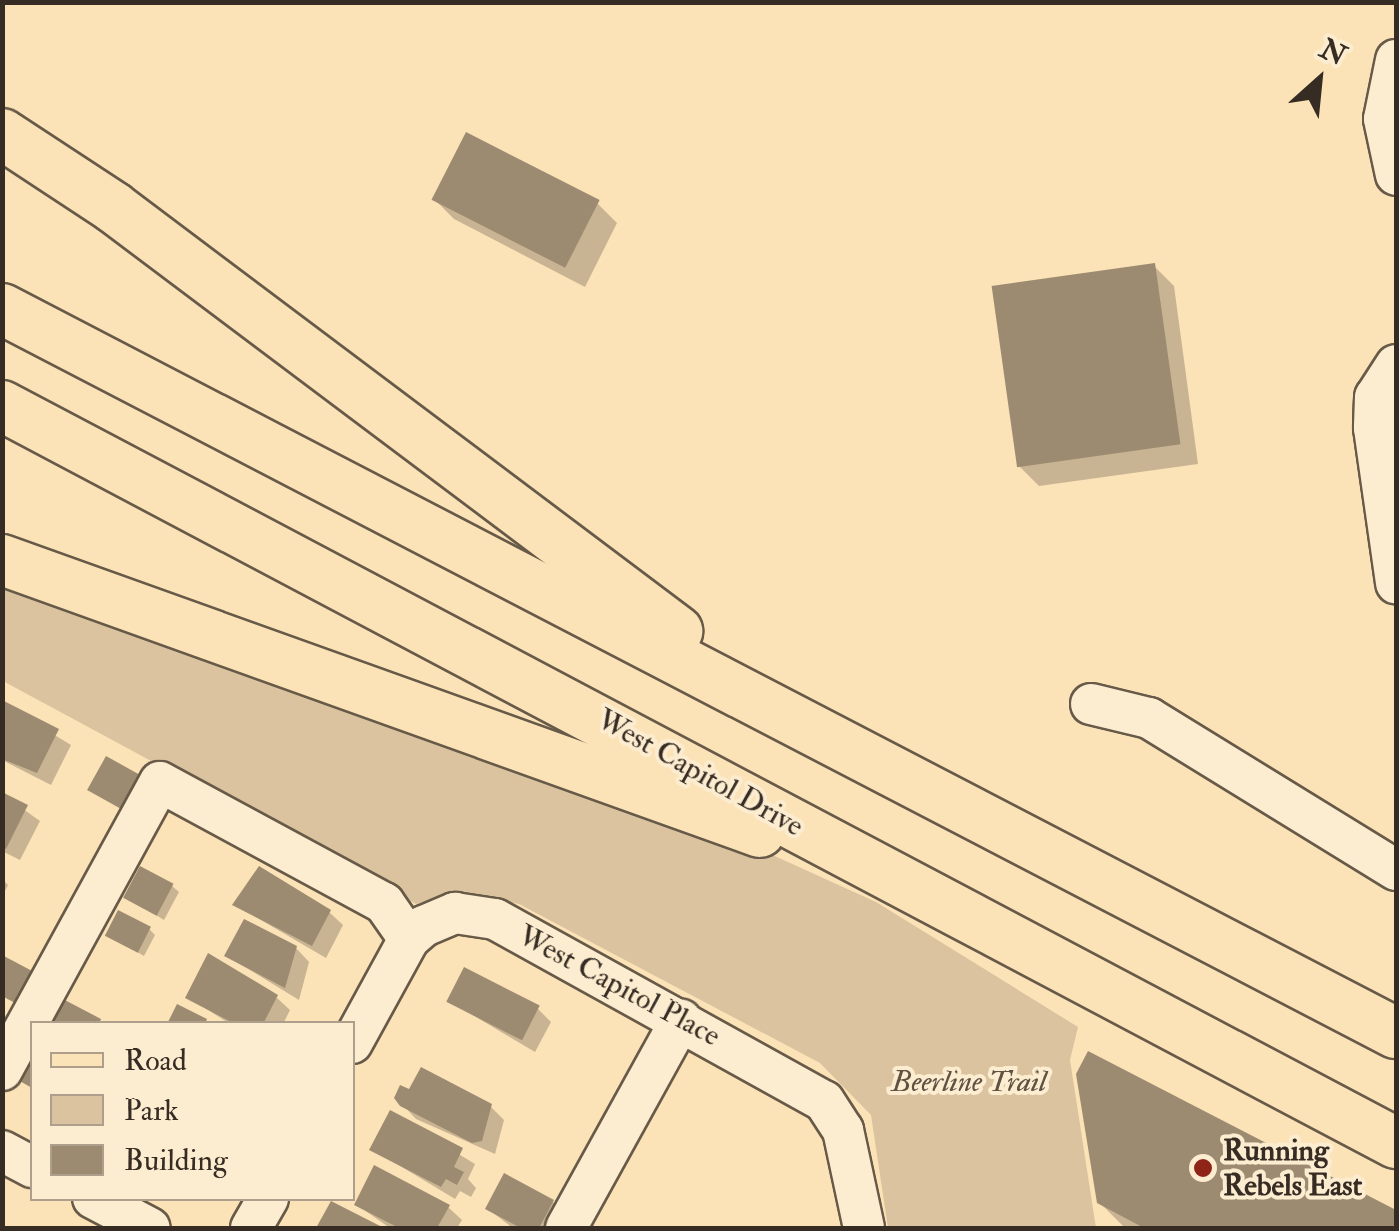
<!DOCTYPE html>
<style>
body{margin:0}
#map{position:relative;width:1399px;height:1231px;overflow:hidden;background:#fbe2b7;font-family:"IM FELL Double Pica",serif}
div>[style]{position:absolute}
.green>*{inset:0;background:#dac39e}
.shadow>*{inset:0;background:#0003}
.building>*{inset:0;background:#9c8b70;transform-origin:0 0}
.roads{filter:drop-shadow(2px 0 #675a48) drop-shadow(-2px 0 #675a48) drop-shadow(0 2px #675a48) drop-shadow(0 -2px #675a48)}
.minor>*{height:40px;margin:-20px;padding:0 20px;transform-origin:20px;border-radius:20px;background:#fcecd0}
.major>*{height:50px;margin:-25px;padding:0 25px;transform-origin:25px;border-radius:25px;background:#fbe2b7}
.dots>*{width:28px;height:28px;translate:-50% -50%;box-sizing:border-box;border:5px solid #fcecd0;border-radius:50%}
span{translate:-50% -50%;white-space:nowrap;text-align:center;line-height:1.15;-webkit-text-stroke:8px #fcecd0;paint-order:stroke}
.street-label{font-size:30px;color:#362c23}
.park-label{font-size:30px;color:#5f5242;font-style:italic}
.poi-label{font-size:30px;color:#362c23;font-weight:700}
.left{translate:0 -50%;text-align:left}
.frame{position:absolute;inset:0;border:5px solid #362c23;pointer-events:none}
.legend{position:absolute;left:30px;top:1021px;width:325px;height:180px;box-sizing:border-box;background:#fcecd0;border:2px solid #ad9f8b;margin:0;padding:12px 18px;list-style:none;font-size:30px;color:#362c23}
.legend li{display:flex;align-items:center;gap:20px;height:50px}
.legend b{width:50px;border:2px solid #ad9f8b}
.north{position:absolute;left:1269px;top:30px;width:100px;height:100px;-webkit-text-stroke:8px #fcecd0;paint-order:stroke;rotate:27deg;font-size:28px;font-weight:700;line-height:40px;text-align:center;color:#362c23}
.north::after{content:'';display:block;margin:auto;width:35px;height:45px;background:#362c23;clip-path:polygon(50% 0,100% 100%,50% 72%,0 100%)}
</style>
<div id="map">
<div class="green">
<div style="clip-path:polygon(2px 579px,744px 842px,876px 902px,1078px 1027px,1070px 1060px,1096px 1228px,888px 1228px,871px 1115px,820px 1063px,519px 904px,458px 891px,416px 904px,3px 681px)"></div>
</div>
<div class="shadow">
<div style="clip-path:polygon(434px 199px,597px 203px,617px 223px,585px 287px,454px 219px)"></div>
<div style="clip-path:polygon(1154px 266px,1174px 286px,1198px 464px,1039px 486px,1018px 465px)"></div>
<div style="clip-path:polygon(2px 703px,71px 745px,51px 785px,2px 760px)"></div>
<div style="clip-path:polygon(2px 794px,40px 821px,20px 860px,2px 851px)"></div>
<div style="clip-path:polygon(2px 879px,8px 885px,2px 897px)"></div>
<div style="clip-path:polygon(172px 886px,179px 892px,164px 920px,126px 897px)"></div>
<div style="clip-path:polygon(235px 905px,329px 912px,343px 925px,326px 958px)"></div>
<div style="clip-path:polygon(149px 929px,155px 935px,144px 956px,108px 935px)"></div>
<div style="clip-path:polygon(296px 948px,309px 962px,299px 1000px,227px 956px)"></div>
<div style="clip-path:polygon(188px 997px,276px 997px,290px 1010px,283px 1024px,230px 1024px)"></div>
<div style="clip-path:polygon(449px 1001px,537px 1008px,551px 1022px,535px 1052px)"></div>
<div style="clip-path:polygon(1089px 1054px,1396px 1213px,1396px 1228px,1125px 1228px,1099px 1202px)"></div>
<div style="clip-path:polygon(402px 1104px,490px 1106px,504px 1120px,495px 1154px,416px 1119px)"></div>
<div style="clip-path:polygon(391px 1113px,475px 1164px,468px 1179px,476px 1188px,471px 1197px,460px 1191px,455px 1199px,372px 1149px)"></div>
<div style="clip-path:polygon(553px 1202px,566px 1215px,559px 1228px,513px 1228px,488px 1209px)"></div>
<div style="clip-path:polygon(357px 1205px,448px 1207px,462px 1220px,457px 1228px,390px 1228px)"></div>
</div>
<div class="building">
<div style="left:466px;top:132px;width:150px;height:76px;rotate:27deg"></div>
<div style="left:1155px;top:263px;width:183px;height:165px;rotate:82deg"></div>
<div style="clip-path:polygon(2px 700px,59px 729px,37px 773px,2px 759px)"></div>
<div style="left:106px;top:756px;width:39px;height:39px;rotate:29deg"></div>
<div style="clip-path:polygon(2px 792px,28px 805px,6px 849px,2px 847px)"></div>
<div style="left:140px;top:866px;width:38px;height:36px;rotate:28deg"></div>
<div style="clip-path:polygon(259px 866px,331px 910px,312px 946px,232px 905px)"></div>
<div style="left:118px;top:910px;width:37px;height:29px;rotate:27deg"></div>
<div style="clip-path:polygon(244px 919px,297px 946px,285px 988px,224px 956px)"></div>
<div style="clip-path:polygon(208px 953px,278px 995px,263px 1024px,235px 1024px,185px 998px)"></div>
<div style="clip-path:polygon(2px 955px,34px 972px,17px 1004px,2px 996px)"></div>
<div style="left:464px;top:967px;width:85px;height:39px;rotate:27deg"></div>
<div style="clip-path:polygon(61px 998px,101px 1019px,99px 1024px,48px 1024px)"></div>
<div style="clip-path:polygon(177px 1004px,207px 1019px,205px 1024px,167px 1024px)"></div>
<div style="clip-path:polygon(1088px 1051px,1396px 1210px,1396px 1228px,1144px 1228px,1097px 1203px,1076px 1074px)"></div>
<div style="clip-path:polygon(32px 1052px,32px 1088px,18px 1080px)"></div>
<div style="clip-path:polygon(421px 1067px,492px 1104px,482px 1141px,472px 1143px,400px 1106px,394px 1098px,400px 1085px,409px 1089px)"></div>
<div style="clip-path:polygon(390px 1110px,463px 1148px,454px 1167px,464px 1172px,457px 1185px,446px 1179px,441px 1187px,369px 1150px)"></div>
<div style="clip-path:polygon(374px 1165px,450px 1205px,437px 1228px,399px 1228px,354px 1205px)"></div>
<div style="clip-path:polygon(504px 1173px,554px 1200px,539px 1228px,521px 1228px,485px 1209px)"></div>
<div style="clip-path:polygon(331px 1201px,384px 1228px,316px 1228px)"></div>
</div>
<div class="roads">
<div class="minor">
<div style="left:1396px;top:60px;width:60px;rotate:101.5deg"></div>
<div style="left:1384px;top:119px;width:57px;rotate:77.9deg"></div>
<div style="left:1396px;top:365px;width:38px;rotate:123deg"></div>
<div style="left:1375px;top:397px;width:31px;rotate:92deg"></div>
<div style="left:1374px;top:428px;width:157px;rotate:81.9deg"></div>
<div style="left:1091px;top:704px;width:60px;rotate:13.6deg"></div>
<div style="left:1149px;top:718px;width:290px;rotate:31.6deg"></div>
<div style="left:352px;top:1043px;width:119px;rotate:-61.3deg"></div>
<div style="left:409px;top:939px;width:20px;rotate:-41deg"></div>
<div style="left:424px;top:926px;width:34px;rotate:-23deg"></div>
<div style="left:455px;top:913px;width:40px;rotate:8.5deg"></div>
<div style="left:495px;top:919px;width:376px;rotate:29deg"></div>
<div style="left:824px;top:1101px;width:35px;rotate:57deg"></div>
<div style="left:843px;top:1130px;width:100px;rotate:77.9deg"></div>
<div style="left:2px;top:1070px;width:328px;rotate:-61.3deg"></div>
<div style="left:160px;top:782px;width:255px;rotate:28.4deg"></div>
<div style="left:384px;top:903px;width:44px;rotate:55.2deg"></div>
<div style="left:2px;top:1151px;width:34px;rotate:28deg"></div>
<div style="left:93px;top:1198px;width:64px;rotate:27.8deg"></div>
<div style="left:251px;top:1228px;width:34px;rotate:-60deg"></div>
<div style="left:566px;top:1228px;width:238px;rotate:-61.1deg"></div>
</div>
<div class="major">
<div style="left:2px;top:134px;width:133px;rotate:33.3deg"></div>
<div style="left:113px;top:207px;width:706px;rotate:36.93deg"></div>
<div style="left:2px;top:309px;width:1571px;rotate:27.45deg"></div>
<div style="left:2px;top:406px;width:1577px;rotate:27.87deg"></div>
<div style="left:2px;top:560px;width:805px;rotate:19.74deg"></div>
</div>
</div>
<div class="dots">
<div style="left:1203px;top:1168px;background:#8f2418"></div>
</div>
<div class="street-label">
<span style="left:700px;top:773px;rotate:29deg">West Capitol Drive</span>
<span style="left:619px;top:986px;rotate:28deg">West Capitol Place</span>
</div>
<div class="park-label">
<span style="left:969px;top:1082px">Beerline Trail</span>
</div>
<div class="poi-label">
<span class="left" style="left:1223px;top:1168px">Running<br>Rebels East</span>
</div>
<div class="frame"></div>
<ul class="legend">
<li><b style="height:12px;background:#fbe2b7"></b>Road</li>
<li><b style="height:28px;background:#dac39e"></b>Park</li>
<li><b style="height:28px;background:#9c8b70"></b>Building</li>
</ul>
<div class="north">N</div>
</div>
